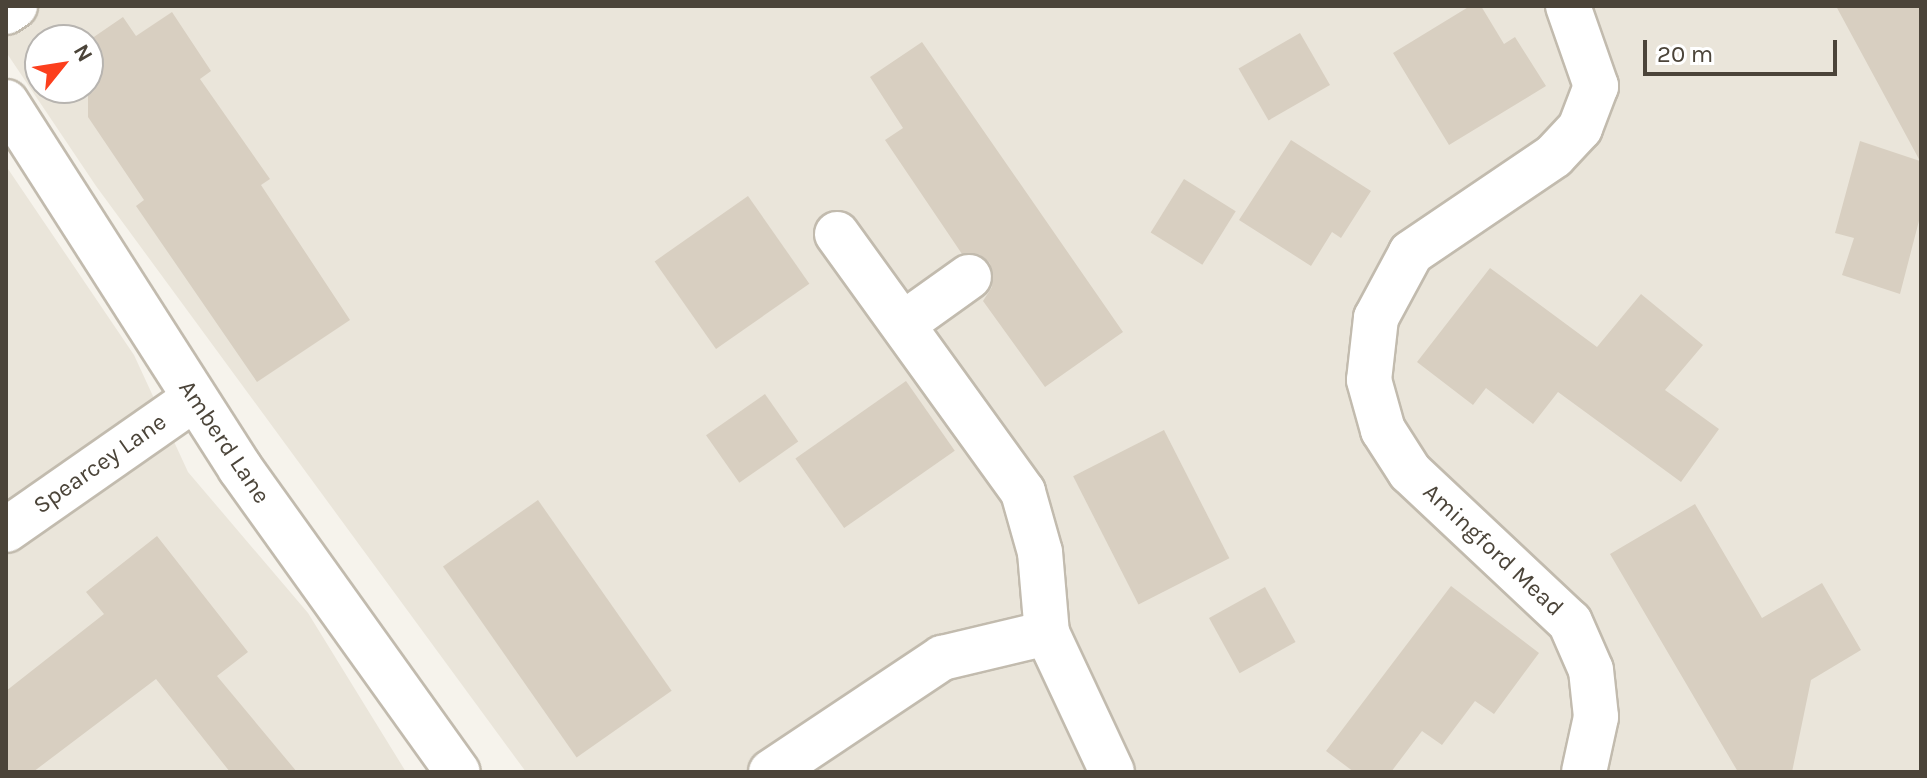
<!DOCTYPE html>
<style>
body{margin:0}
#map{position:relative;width:1927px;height:778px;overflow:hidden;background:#f6f3ec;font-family:Karla,sans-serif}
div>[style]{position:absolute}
.residential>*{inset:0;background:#eae5da}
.building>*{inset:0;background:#d8cfc1;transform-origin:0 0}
.roads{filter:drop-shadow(2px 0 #c2bbae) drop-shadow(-2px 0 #c2bbae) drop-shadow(0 2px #c2bbae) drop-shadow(0 -2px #c2bbae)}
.minor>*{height:44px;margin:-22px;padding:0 22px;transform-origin:22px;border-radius:22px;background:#fff}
span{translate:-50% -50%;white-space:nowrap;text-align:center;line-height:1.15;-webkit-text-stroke:8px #fff;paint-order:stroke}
.street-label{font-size:24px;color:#4b4439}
.frame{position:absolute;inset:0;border:8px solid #4b4439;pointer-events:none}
.north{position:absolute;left:24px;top:24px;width:80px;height:80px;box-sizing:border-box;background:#fff;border:2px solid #b7b4b0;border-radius:50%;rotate:60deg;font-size:22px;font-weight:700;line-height:32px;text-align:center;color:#4b4439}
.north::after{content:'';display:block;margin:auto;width:28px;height:36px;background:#fc3f1d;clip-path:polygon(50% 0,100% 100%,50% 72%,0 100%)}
.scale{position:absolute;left:1643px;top:40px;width:194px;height:36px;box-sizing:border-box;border:4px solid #4b4439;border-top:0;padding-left:10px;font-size:24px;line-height:28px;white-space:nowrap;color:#4b4439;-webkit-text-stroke:6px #fff;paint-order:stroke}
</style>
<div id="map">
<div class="residential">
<div style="clip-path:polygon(evenodd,6px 6px,1921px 6px,1921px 772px,526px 772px,96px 186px,6px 52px,6px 6px,40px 40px,88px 40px,88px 88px,40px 88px,40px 40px)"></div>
<div style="clip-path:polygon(6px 166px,134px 355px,188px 472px,308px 613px,406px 772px,6px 772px)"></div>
</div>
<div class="building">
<div style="clip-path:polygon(1470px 6px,1481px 6px,1504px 44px,1515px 37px,1546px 86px,1449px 145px,1393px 53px)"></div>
<div style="clip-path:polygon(1836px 6px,1921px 6px,1921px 213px,1900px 294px,1842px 275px,1854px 238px,1835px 233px,1860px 141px,1920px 161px)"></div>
<div style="clip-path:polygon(172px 12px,211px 71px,200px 79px,270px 179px,261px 185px,350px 320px,257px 382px,136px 206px,144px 200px,88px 117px,88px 41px,123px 17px,136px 36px)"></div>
<div style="left:1300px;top:33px;width:60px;height:71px;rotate:60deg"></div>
<div style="clip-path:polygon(922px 42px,1123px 332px,1045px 387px,983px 301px,992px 287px,990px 263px,979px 254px,962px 254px,885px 140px,903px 128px,870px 77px)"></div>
<div style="clip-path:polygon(1291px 140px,1371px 191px,1341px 238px,1332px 232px,1311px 266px,1239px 220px)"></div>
<div style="left:1184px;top:179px;width:61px;height:63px;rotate:32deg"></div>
<div style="left:748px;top:196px;width:107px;height:114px;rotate:55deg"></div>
<div style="clip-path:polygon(1490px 268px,1597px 347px,1641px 294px,1703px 345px,1665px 390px,1719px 429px,1681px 482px,1558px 392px,1533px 424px,1486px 388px,1473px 405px,1417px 362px)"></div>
<div style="left:906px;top:381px;width:85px;height:135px;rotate:55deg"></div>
<div style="left:765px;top:394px;width:58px;height:72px;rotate:55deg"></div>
<div style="left:1164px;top:430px;width:144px;height:102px;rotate:63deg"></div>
<div style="left:538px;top:500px;width:233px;height:116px;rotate:55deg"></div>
<div style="clip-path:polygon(1695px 504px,1762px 618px,1822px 583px,1861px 650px,1811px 680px,1792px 772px,1738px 772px,1610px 554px)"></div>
<div style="clip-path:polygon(157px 536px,248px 652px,217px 676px,297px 772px,230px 772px,156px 679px,33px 772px,6px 772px,6px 691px,104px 614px,86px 592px)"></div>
<div style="clip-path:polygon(1451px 586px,1539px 653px,1494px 714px,1475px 701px,1442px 745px,1422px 731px,1391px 772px,1354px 772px,1326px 751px)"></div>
<div style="left:1265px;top:587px;width:63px;height:64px;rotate:61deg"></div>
</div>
<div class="roads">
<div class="minor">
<div style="left:1568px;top:6px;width:85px;rotate:70.7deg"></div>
<div style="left:1596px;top:86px;width:45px;rotate:110.9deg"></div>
<div style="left:1580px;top:128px;width:38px;rotate:133deg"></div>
<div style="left:1554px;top:156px;width:173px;rotate:145.9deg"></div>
<div style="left:1411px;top:253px;width:74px;rotate:118.3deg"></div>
<div style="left:1376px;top:318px;width:62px;rotate:96.4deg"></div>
<div style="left:1369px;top:380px;width:52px;rotate:74.4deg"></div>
<div style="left:1383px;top:430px;width:50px;rotate:57.3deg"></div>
<div style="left:1410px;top:472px;width:219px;rotate:43.2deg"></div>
<div style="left:1570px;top:622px;width:52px;rotate:66.4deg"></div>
<div style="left:1591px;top:670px;width:47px;rotate:83.9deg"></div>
<div style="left:1596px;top:717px;width:56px;rotate:102.3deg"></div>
<div style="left:6px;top:12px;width:11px;rotate:-34deg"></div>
<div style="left:6px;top:102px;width:434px;rotate:57.4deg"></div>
<div style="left:240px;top:468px;width:374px;rotate:54.4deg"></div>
<div style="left:837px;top:234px;width:318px;rotate:54.2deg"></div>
<div style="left:1023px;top:492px;width:62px;rotate:74.2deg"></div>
<div style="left:1040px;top:552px;width:81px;rotate:85.1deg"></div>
<div style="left:1047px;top:633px;width:153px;rotate:64.9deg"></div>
<div style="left:903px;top:324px;width:81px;rotate:-35.5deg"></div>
<div style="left:6px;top:530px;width:229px;rotate:-34.9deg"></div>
<div style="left:771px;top:772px;width:206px;rotate:-33.7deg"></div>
<div style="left:942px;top:658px;width:108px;rotate:-13.4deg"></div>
</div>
</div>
<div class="street-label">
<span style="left:224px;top:442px;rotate:56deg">Amberd Lane</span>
<span style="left:100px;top:464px;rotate:-35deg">Spearcey Lane</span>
<span style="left:1493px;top:550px;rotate:43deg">Amingford Mead</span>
</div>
<div class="frame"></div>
<div class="north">N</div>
<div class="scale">20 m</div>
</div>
